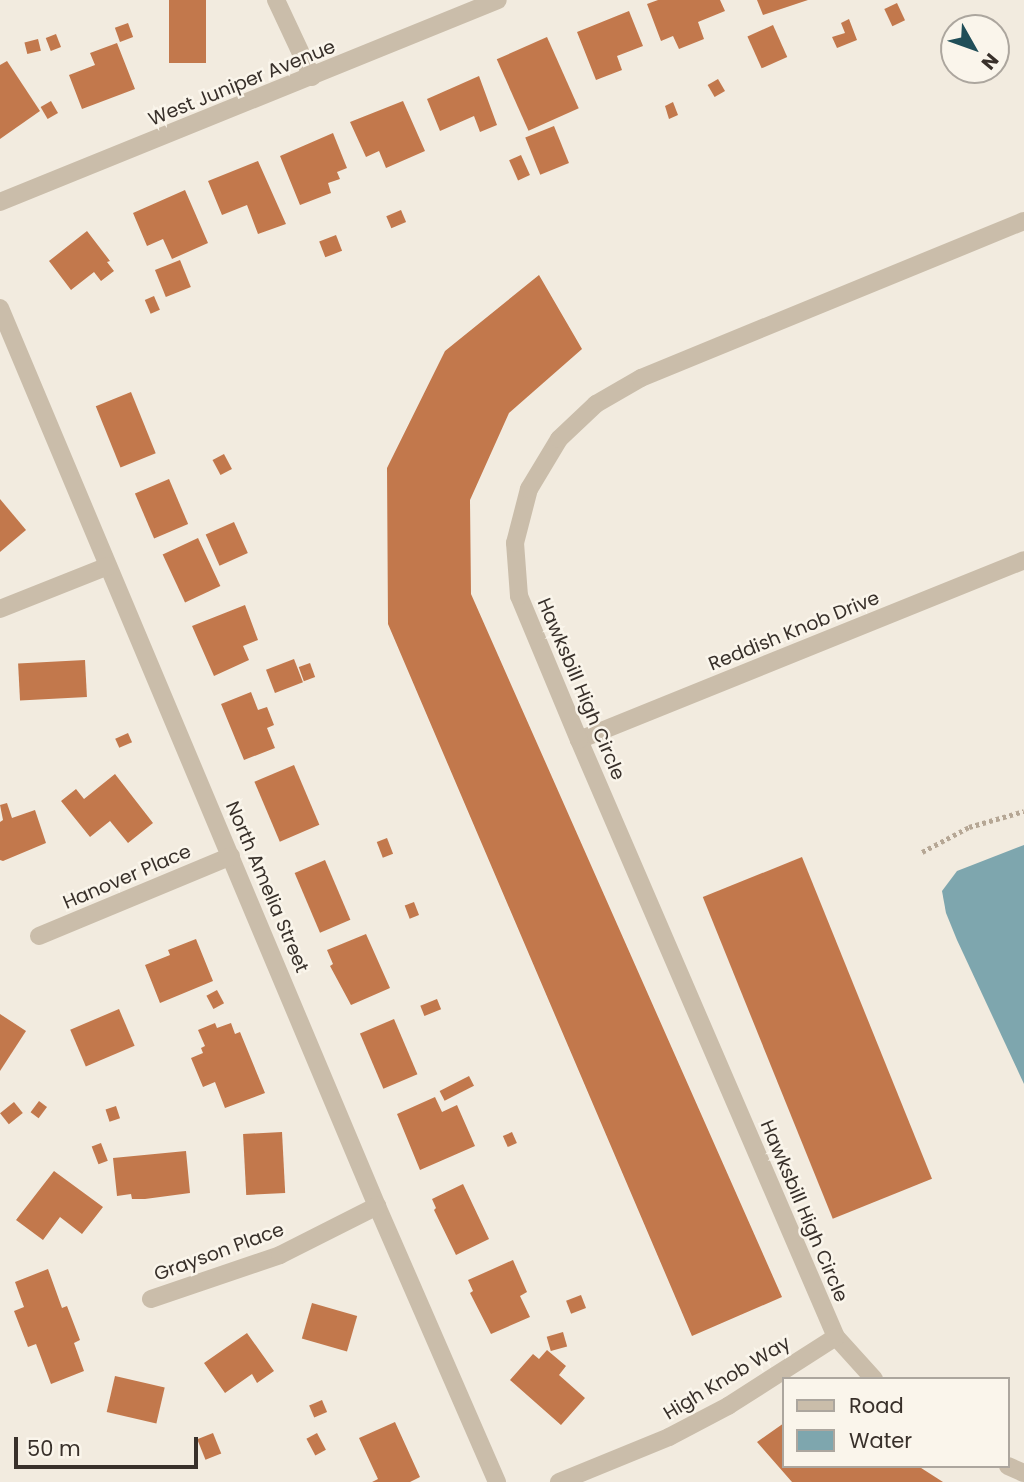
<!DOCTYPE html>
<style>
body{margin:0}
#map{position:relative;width:1024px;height:1482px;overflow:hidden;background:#f2ebdf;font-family:Poppins,sans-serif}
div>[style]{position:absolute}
.water>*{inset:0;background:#7ea6ae}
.building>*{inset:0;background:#c2784c;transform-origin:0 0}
.path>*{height:4.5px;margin-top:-2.25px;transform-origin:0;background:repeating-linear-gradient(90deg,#b6a795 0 3.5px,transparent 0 7px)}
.street>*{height:18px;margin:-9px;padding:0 9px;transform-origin:9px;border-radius:9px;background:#cabdaa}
span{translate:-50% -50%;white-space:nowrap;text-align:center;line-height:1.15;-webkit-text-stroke:5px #faf5eb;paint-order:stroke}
.street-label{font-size:19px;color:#38302a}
.legend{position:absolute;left:782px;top:1377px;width:228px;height:91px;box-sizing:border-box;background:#faf5eb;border:2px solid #aca69e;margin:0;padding:9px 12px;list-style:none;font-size:21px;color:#38302a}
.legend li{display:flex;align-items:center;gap:14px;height:35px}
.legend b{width:35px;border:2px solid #aca69e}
.north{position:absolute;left:940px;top:14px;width:70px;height:70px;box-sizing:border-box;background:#faf5eb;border:2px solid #aca69e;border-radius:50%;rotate:130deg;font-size:19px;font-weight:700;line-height:28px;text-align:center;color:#38302a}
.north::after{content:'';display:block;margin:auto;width:24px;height:32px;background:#204e58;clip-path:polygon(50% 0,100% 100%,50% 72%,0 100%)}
.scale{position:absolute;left:14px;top:1437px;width:184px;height:32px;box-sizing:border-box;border:4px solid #38302a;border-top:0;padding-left:9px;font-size:21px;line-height:24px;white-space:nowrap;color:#38302a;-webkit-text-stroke:5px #faf5eb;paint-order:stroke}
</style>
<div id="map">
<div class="water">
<div style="clip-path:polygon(1024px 845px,1024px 1084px,957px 940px,946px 913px,942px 891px,957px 871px)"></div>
</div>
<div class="building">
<div style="left:169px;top:0;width:37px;height:63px"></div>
<div style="clip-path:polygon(658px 0,720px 0,725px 11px,698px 22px,704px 39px,679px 49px,673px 36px,661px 41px,647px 4px)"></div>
<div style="clip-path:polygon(757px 0,808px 0,763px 15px)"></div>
<div style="left:897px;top:3px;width:19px;height:14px;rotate:65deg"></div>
<div style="clip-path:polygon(629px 11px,643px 46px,617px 56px,622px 70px,596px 80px,577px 32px)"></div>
<div style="clip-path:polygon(849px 19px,857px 40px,837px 48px,832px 37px,845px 33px,841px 23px)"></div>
<div style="left:128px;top:23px;width:15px;height:14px;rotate:70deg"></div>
<div style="left:773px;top:25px;width:35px;height:28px;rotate:66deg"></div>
<div style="left:56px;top:34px;width:14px;height:11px;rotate:69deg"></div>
<div style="left:547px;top:37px;width:78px;height:55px;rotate:66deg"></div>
<div style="left:38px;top:39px;width:12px;height:14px;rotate:76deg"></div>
<div style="clip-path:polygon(117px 43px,135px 89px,82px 109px,69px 75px,95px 65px,90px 53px)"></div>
<div style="clip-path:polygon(7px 61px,40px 111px,0 139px,0 65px)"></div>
<div style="clip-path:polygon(479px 76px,497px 125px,480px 132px,474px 116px,440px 131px,427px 99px)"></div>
<div style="left:718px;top:79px;width:14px;height:12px;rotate:60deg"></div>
<div style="left:51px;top:101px;width:14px;height:12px;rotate:60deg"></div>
<div style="clip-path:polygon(403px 101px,425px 151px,386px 168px,379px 151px,366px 157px,350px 122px)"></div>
<div style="clip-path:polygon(673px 102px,678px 115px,669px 119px,665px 106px)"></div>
<div style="left:554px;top:126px;width:40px;height:31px;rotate:68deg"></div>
<div style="clip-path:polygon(333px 133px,347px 168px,337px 172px,340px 179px,328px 183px,331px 193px,300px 205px,280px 156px)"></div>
<div style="left:521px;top:155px;width:22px;height:13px;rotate:66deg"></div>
<div style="clip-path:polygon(258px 161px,286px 224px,258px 234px,247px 205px,222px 215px,208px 181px)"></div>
<div style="clip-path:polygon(185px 190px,208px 243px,172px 259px,163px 239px,147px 246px,133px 213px)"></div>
<div style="left:401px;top:210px;width:13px;height:16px;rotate:67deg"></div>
<div style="clip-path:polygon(87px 231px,110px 261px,107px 262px,114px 271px,101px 281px,94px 272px,71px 290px,49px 261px)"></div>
<div style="left:336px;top:235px;width:17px;height:18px;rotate:69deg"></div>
<div style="left:180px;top:260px;width:29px;height:27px;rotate:68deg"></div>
<div style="clip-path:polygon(539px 275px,582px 349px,509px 413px,470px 500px,471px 594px,782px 1297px,692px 1336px,388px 624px,387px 468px,445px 351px)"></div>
<div style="left:154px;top:296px;width:15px;height:10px;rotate:67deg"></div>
<div style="left:131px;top:392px;width:66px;height:38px;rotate:68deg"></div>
<div style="left:224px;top:454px;width:17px;height:13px;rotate:62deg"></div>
<div style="left:169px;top:479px;width:49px;height:37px;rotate:67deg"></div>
<div style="clip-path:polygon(0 499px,26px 530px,0 552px)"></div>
<div style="left:234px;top:522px;width:34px;height:31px;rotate:66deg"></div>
<div style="left:198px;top:538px;width:53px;height:39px;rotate:65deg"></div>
<div style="clip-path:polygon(245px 605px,258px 640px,243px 646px,249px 660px,214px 676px,192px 626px)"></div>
<div style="left:294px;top:659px;width:25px;height:30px;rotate:69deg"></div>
<div style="left:85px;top:660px;width:37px;height:67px;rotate:87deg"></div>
<div style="left:310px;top:663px;width:15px;height:12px;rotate:70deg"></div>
<div style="clip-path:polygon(251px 692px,258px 710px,267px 707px,274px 725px,267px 728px,275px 748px,244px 760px,221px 704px)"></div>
<div style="left:128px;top:733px;width:10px;height:14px;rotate:66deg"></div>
<div style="left:294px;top:765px;width:65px;height:43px;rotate:67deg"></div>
<div style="clip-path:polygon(115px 774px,153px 823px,128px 843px,110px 821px,90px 837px,61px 801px,76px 789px,84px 799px)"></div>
<div style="clip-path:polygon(7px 803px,12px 818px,35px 810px,46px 843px,3px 861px,0 860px,0 822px,3px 820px,0 805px)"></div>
<div style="left:387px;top:838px;width:17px;height:11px;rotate:69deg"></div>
<div style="left:802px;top:857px;width:347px;height:107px;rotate:68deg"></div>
<div style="left:325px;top:860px;width:65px;height:33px;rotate:67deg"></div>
<div style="left:414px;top:902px;width:14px;height:10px;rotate:69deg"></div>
<div style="clip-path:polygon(366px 934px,390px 988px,351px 1005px,330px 966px,333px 964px,327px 950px)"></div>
<div style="clip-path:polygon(196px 939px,213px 981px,160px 1003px,145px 965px,170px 955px,168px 950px)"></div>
<div style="left:217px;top:990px;width:15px;height:12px;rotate:62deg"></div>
<div style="left:437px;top:999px;width:11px;height:18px;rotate:68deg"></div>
<div style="left:119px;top:1009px;width:40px;height:53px;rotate:67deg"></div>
<div style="clip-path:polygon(0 1014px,26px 1031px,0 1071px)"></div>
<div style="left:394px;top:1019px;width:60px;height:37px;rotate:67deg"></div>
<div style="clip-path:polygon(215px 1023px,217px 1028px,231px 1023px,235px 1034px,240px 1032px,265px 1093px,225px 1108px,215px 1082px,203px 1087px,191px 1058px,203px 1053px,201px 1048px,205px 1046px,198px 1030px)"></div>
<div style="left:469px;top:1076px;width:11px;height:33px;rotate:63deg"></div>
<div style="clip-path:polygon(435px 1097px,442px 1112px,457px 1105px,475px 1146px,420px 1170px,397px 1114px)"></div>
<div style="left:39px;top:1101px;width:10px;height:14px;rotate:37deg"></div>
<div style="left:14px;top:1102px;width:14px;height:18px;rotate:51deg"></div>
<div style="left:116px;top:1106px;width:13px;height:11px;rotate:72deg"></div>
<div style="left:282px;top:1132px;width:61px;height:39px;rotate:87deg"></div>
<div style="left:512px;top:1132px;width:12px;height:10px;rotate:66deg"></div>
<div style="left:101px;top:1143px;width:19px;height:10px;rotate:69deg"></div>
<div style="clip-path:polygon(186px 1151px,190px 1193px,145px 1199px,132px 1199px,131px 1194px,117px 1196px,113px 1158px)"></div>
<div style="clip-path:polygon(54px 1171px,103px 1207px,82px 1234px,60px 1217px,43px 1240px,16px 1220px)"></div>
<div style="clip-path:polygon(463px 1184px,489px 1239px,456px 1255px,434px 1210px,436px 1208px,432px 1199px)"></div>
<div style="clip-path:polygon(513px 1260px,527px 1292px,520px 1296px,530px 1317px,491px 1334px,470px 1293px,473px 1291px,468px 1280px)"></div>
<div style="clip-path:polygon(48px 1269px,62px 1308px,67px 1306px,80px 1340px,74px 1343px,84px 1371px,51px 1384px,36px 1344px,28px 1347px,14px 1311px,24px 1307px,15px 1282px)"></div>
<div style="left:581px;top:1295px;width:14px;height:16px;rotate:69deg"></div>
<div style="left:312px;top:1303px;width:47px;height:37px;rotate:16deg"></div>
<div style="left:563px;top:1332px;width:15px;height:17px;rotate:74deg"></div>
<div style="clip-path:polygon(247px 1333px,274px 1371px,257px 1383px,252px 1374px,225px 1393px,204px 1363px)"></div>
<div style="clip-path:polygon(547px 1350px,566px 1366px,559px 1375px,585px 1398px,561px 1425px,510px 1380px,533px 1354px,539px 1359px)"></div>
<div style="left:115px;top:1376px;width:51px;height:37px;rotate:13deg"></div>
<div style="left:322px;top:1400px;width:13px;height:14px;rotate:67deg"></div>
<div style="clip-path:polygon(395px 1422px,420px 1477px,410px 1482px,372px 1482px,378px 1479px,359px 1438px)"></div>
<div style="clip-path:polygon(784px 1423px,784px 1466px,918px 1466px,943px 1482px,792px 1482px,757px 1442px)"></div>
<div style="left:213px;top:1433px;width:22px;height:17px;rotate:68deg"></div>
<div style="left:317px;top:1433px;width:19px;height:12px;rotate:62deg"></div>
</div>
<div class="path">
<div style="left:922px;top:852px;width:53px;rotate:-28deg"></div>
<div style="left:969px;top:827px;width:57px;rotate:-16.2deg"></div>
</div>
<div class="street">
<div style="left:276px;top:0;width:85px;rotate:64.9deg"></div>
<div style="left:0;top:202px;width:537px;rotate:-22.08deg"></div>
<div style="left:0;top:308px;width:974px;rotate:67.23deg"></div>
<div style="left:377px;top:1206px;width:301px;rotate:66.5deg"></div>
<div style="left:0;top:609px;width:116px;rotate:-21.7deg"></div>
<div style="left:579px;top:740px;width:480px;rotate:-22deg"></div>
<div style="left:39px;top:936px;width:208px;rotate:-22.6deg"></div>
<div style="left:151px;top:1299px;width:136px;rotate:-18.8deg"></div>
<div style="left:280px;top:1255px;width:109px;rotate:-26.8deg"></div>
<div style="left:874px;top:1379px;width:57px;rotate:-132.1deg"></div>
<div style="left:836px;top:1337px;width:650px;rotate:-113.29deg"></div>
<div style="left:579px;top:740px;width:156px;rotate:-112.6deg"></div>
<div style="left:519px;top:596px;width:53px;rotate:-94.3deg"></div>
<div style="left:515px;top:543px;width:56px;rotate:-75.5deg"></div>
<div style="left:529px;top:489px;width:58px;rotate:-59deg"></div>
<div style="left:559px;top:439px;width:51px;rotate:-43.4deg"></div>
<div style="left:596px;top:404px;width:52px;rotate:-30deg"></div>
<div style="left:641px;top:378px;width:414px;rotate:-22.3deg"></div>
<div style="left:1008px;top:1466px;width:17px;rotate:24deg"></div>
<div style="left:559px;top:1482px;width:119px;rotate:-22.2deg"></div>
<div style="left:669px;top:1437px;width:67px;rotate:-27.7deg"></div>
<div style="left:728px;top:1406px;width:128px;rotate:-32.6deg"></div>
</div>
<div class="street-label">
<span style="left:242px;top:83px;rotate:-22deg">West Juniper Avenue</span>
<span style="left:794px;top:631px;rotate:-22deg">Reddish Knob Drive</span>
<span style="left:581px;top:689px;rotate:67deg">Hawksbill High Circle</span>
<span style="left:127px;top:877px;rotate:-23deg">Hanover Place</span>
<span style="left:267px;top:887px;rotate:67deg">North Amelia Street</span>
<span style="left:804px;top:1211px;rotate:67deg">Hawksbill High Circle</span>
<span style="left:219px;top:1252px;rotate:-20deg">Grayson Place</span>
<span style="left:727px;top:1378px;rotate:-31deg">High Knob Way</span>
</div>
<ul class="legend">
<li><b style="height:9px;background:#cabdaa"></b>Road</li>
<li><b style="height:19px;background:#7ea6ae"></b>Water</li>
</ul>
<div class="north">N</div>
<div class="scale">50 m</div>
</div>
